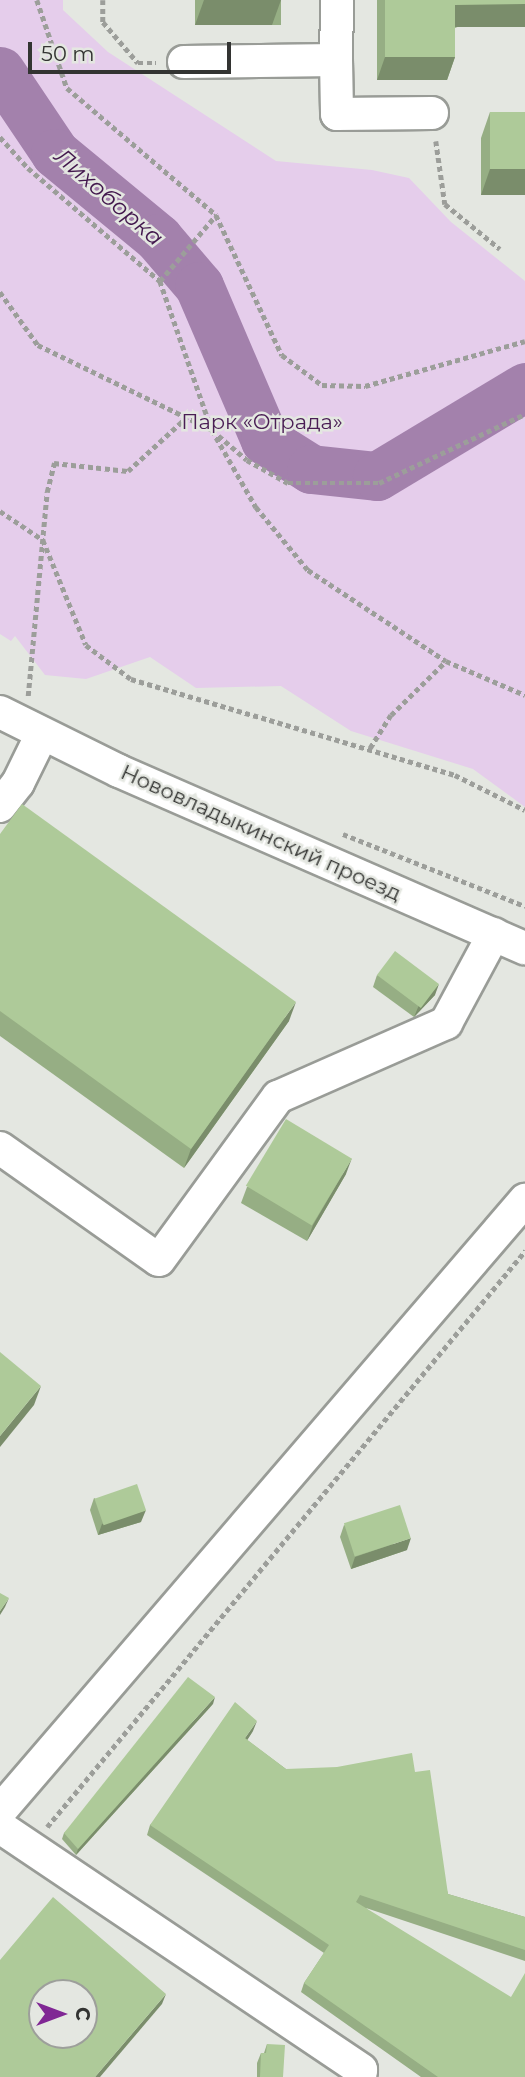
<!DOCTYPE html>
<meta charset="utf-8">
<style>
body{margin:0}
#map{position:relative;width:525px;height:2077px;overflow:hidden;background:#e4e7e1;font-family:Montserrat,sans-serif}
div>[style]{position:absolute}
.green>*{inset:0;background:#e5cdeb}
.river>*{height:49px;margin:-24.5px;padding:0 24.5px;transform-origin:24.5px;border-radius:24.5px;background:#a381ac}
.path>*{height:4.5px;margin-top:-2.25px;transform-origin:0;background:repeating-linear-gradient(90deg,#9c9e9a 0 5px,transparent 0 8.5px)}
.roads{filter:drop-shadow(2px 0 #999c97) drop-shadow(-2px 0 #999c97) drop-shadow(0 2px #999c97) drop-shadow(0 -2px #999c97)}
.minor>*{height:32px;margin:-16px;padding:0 16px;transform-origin:16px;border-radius:16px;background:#fff}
.wall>*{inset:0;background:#96ae84;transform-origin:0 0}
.shaded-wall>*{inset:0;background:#7a8d6b;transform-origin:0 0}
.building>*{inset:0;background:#aeca99;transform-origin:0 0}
span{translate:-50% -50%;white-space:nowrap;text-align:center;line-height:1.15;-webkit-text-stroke:5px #e4e7e1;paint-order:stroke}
.park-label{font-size:21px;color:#4a1e55}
.street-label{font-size:21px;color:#333432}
.water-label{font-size:23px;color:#42174d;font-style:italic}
.north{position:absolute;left:28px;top:1979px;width:70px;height:70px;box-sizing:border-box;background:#e4e7e1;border:2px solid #9d9f9b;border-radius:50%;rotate:90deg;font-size:19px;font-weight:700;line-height:28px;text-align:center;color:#333432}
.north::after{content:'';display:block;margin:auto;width:24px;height:32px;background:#802794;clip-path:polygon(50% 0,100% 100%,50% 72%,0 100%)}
.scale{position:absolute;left:28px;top:42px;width:203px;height:32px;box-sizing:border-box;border:4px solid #333432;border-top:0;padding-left:9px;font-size:21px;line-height:24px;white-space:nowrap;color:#333432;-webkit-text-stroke:5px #e4e7e1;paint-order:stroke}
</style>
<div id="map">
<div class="green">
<div style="clip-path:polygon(0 0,63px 0,63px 10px,108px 52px,276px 161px,372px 170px,409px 178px,451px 222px,525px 281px,525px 807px,473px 769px,351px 731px,281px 686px,196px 688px,150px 657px,86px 679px,45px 675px,15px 636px,11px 641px,0 634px)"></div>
</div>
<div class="river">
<div style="left:0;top:71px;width:99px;rotate:56.1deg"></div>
<div style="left:55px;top:153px;width:134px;rotate:39.5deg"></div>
<div style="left:158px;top:238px;width:63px;rotate:49.5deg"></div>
<div style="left:199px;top:286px;width:168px;rotate:66.8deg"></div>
<div style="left:265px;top:440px;width:54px;rotate:32.2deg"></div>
<div style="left:311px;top:469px;width:66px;rotate:6.1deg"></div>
<div style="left:377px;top:476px;width:173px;rotate:-31deg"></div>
</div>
<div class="path">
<div style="left:37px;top:0;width:93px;rotate:71.2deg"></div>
<div style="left:67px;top:88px;width:196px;rotate:40.4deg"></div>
<div style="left:216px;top:215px;width:155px;rotate:64.8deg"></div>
<div style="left:282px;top:355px;width:50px;rotate:36.9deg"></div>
<div style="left:322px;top:385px;width:43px;rotate:1.3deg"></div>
<div style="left:365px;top:386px;width:166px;rotate:-15.7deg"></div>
<div style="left:103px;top:0;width:22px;rotate:90deg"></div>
<div style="left:103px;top:22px;width:54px;rotate:49.5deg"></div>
<div style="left:138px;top:63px;width:18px"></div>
<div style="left:0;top:137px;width:42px;rotate:47.9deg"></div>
<div style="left:28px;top:168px;width:174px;rotate:40.6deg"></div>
<div style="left:160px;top:281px;width:158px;rotate:70.8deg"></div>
<div style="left:212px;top:430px;width:46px;rotate:40.6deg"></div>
<div style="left:247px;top:460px;width:47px;rotate:29.3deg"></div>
<div style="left:288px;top:483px;width:91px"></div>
<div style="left:379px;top:483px;width:161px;rotate:-25.3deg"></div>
<div style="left:436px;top:141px;width:64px;rotate:81.9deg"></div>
<div style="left:445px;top:204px;width:71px;rotate:39.3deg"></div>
<div style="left:160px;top:281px;width:87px;rotate:-49.7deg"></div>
<div style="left:0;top:292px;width:65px;rotate:54.4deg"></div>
<div style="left:38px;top:345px;width:194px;rotate:26deg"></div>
<div style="left:212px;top:430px;width:89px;rotate:60.3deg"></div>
<div style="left:256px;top:507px;width:82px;rotate:50.5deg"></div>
<div style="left:308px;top:570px;width:165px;rotate:33.4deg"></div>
<div style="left:446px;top:661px;width:86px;rotate:23.3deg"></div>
<div style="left:0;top:511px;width:52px;rotate:34deg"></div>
<div style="left:43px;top:540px;width:113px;rotate:67.7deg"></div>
<div style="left:86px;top:645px;width:56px;rotate:37.1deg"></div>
<div style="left:131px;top:679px;width:338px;rotate:16.5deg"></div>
<div style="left:455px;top:775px;width:78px;rotate:26.6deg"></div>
<div style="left:28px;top:696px;width:205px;rotate:-84.7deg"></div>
<div style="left:47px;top:492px;width:30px;rotate:-76deg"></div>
<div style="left:54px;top:463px;width:74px;rotate:6.2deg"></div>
<div style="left:128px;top:471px;width:80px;rotate:-42.5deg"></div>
<div style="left:370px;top:748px;width:39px;rotate:-58deg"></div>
<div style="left:391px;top:715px;width:77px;rotate:-44.5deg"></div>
<div style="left:343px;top:834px;width:196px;rotate:21.6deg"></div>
<div style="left:47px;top:1827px;width:749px;rotate:-50.31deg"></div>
</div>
<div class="roads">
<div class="minor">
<div style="left:336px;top:60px;width:54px;rotate:88.9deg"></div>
<div style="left:337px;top:114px;width:95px;rotate:-0.6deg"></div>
<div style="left:184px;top:62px;width:152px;rotate:-0.8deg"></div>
<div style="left:336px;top:60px;width:60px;rotate:-89deg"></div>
<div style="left:0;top:712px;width:133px;rotate:26.4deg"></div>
<div style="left:119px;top:771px;width:443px;rotate:23.6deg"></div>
<div style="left:0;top:806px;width:29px;rotate:-52deg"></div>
<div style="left:18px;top:783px;width:55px;rotate:-63.9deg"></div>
<div style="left:0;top:1148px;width:194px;rotate:35.2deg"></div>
<div style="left:159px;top:1260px;width:202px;rotate:-53.9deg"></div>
<div style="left:278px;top:1097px;width:184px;rotate:-23.8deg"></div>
<div style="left:446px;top:1023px;width:101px;rotate:-61.7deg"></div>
<div style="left:0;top:1811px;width:806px;rotate:-49.33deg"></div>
<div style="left:0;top:1827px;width:435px;rotate:33.9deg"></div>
<div style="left:361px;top:2070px;width:7px;rotate:98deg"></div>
</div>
</div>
<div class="wall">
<div style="left:195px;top:0;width:86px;height:25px"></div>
<div style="clip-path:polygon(377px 0,525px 0,455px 28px,455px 57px,447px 80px,377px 80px)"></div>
<div style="clip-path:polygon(490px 112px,525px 195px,481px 195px,481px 138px)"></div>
<div style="clip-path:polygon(0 834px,289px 1021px,184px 1168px,0 1036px)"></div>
<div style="clip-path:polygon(377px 975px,435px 995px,414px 1017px,373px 987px)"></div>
<div style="clip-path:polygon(346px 1174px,307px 1241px,241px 1203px,247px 1187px)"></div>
<div style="clip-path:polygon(94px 1498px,141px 1522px,98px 1535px,90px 1510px)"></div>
<div style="clip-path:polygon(344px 1525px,407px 1550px,351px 1569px,340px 1537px)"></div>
<div style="clip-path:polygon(213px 1704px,76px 1855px,62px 1839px,64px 1833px)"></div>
<div style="clip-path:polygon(253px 1731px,247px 1740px,286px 1769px,415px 1772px,448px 1894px,525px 1917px,525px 1961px,366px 1908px,525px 2077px,421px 2077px,301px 1992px,304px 1983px,324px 1953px,147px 1835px,150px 1825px)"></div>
<div style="clip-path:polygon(267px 2044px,283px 2077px,257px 2077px,257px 2063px,261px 2053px,264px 2053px)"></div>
</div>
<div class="shaded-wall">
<div style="clip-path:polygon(204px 0,281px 0,272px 25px,195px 25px)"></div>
<div style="left:525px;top:4px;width:23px;height:70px;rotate:90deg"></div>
<div style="clip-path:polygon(385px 57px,455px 57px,447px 80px,377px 80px)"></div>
<div style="clip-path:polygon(490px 169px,525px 169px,525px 195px,481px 195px)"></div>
<div style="clip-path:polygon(439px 984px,435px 995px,414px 1017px,419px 1005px)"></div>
<div style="clip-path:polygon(296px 1002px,289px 1021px,184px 1168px,191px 1149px)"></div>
<div style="clip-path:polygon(352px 1158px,346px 1174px,307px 1241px,313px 1225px)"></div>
<div style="clip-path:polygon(41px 1386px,34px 1405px,0 1447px,0 1436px)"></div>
<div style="clip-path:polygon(146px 1510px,141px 1522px,98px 1535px,102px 1524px)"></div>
<div style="clip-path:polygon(411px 1538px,407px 1550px,351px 1569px,355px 1557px)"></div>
<div style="clip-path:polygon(9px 1598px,5px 1607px,0 1615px,0 1611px)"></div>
<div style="clip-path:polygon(215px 1697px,213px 1704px,76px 1855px,78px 1849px)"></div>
<div style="clip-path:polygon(257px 1721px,253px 1731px,242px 1748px,245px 1738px)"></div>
<div style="clip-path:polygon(166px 1994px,162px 2004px,100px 2077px,95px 2077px)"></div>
</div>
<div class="building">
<div style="clip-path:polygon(385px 0,525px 0,525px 4px,455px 5px,455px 57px,385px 57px)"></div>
<div style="left:490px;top:112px;width:35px;height:57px"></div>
<div style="clip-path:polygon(22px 804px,296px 1002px,191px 1149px,0 1011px,0 834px)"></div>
<div style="left:395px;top:951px;width:55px;height:30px;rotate:37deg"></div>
<div style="left:286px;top:1119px;width:77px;height:78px;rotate:31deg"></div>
<div style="clip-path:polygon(0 1352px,41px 1386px,0 1436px)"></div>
<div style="left:137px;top:1484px;width:28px;height:45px;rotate:71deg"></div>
<div style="left:400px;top:1505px;width:35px;height:59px;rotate:72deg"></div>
<div style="clip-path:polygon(0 1593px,9px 1598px,0 1611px)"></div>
<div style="clip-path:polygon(188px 1677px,215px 1697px,78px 1849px,64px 1833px)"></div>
<div style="clip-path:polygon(235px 1702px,257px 1721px,245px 1738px,286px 1769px,337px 1767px,412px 1753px,415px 1772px,430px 1770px,448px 1894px,525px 1917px,525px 1950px,360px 1895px,356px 1902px,511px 1997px,525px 1973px,525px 2077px,438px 2077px,304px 1983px,329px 1945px,150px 1825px)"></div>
<div style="clip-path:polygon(evenodd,53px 1897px,166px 1994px,95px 2077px,0 2077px,0 1960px,53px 1897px,42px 1993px,84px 1993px,84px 2035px,42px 2035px,42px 1993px)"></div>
<div style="clip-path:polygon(267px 2044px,285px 2045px,283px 2077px,260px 2077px,261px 2053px,266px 2053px)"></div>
</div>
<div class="park-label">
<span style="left:262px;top:422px">Парк «Отрада»</span>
</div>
<div class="street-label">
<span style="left:261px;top:833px;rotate:24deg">Нововладыкинский проезд</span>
</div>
<div class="water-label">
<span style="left:109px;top:197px;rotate:41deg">Лихоборка</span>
</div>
<div class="north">С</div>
<div class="scale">50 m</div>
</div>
